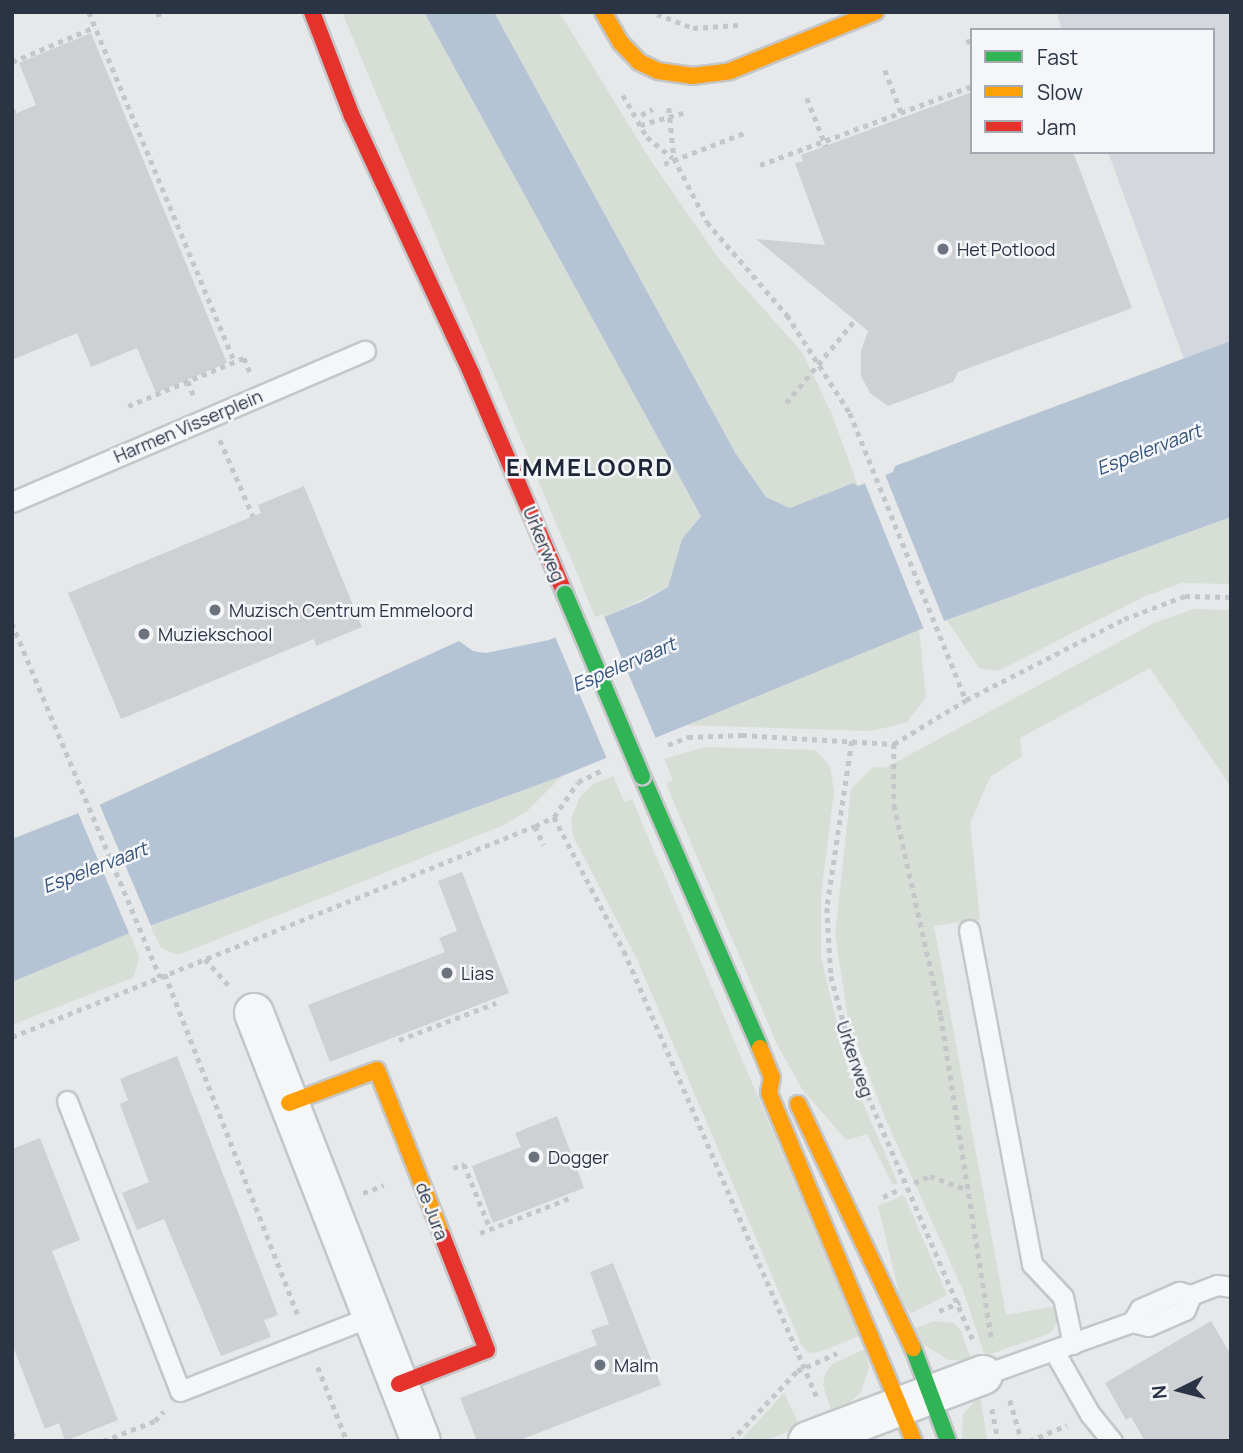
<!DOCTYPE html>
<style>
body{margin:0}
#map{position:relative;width:1243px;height:1453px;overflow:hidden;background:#e6e8ea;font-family:Manrope,sans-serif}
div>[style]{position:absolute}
.built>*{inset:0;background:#d4d7dd}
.green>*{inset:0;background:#d6ded6}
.water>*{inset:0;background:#b4c4d5}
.pier>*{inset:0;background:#e6e8ea;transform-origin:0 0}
.building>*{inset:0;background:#ced0d3}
.path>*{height:4.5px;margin-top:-2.25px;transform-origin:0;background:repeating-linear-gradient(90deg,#c5c6ca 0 5px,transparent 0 10px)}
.roads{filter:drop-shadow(2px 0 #c4c6c8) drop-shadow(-2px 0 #c4c6c8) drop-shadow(0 2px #c4c6c8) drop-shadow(0 -2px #c4c6c8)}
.lane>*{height:19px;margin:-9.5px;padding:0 9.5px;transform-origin:9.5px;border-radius:9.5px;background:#f5f6f7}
.street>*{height:38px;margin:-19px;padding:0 19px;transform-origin:19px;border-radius:19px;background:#f5f6f7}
.fast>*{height:16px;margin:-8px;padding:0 8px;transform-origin:8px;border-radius:8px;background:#30b455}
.slow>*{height:16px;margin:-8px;padding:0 8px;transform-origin:8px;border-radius:8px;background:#ff9f0a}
.jam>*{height:16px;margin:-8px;padding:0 8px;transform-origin:8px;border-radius:8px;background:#e5322d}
.bridges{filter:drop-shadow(2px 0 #c4c6c8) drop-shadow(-2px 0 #c4c6c8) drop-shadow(0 2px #c4c6c8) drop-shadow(0 -2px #c4c6c8)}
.fast-bridge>*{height:16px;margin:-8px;padding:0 8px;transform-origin:8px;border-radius:8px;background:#30b455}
.dots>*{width:19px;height:19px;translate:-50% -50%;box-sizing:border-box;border:4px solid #f4f6f9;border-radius:50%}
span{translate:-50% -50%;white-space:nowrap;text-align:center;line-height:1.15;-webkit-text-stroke:5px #f4f6f9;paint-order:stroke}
.poi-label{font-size:18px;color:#2b3445}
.left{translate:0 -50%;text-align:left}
.street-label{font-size:18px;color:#2b3445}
.water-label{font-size:19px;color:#34527a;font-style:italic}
.district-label{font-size:24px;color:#1d2536;font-weight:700;letter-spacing:2px}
.frame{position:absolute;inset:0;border:14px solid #2b3445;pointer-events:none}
.legend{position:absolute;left:970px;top:28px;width:245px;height:126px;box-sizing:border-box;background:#f4f6f9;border:2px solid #a4a8b1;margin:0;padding:9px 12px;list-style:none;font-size:21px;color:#2b3445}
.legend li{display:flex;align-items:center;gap:14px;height:35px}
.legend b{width:35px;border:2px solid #a4a8b1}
.north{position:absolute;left:1145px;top:1355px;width:70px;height:70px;-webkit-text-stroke:5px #f4f6f9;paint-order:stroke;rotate:264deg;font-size:19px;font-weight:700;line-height:28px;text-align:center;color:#2b3445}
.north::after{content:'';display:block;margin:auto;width:24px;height:32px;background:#2b3445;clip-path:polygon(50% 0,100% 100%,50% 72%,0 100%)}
</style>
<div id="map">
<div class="built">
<div style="clip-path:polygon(1056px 12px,1231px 12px,1231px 346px,1185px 362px,1108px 152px,1213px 152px,1213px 30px,1062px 30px)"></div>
</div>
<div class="green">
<div style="clip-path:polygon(342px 12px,424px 12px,701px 515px,682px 539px,668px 587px,597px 621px)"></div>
<div style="clip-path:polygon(494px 12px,559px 12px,653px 164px,719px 259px,802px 352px,831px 412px,858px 486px,853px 483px,790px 508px,766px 497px,736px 454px)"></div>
<div style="clip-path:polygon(1231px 517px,1231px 584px,1181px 583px,1143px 597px,998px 671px,979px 668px,947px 620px)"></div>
<div style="clip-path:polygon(1194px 609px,1231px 610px,1231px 787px,1150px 668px,1020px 738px,1022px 756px,990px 777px,970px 823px,980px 919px,934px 926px,1006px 1315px,1056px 1306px,1058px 1320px,1051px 1333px,985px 1356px,963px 1290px,886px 1120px,848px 1019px,835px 934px,851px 789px,873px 767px,885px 768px,1154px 623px)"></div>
<div style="clip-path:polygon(919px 630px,926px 697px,907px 722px,872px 731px,682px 725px)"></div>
<div style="clip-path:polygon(705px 747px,815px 750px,830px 766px,834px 792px,821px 896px,821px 957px,848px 1069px,898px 1183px,893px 1185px,867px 1134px,846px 1140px,802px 1089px,777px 1044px,666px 784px,673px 780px,664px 759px)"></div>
<div style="clip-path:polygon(562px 776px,527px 811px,504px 825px,178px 955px,161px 948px,150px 926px)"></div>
<div style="clip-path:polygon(613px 776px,624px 802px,632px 799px,859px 1336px,822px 1351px,809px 1353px,802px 1346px,637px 959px,573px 836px,571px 819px,580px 797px,593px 784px)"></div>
<div style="clip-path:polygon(130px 933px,139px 957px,134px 977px,12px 1025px,12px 982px)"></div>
<div style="clip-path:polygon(904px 1195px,947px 1295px,911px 1313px,901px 1301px,878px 1206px)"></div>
<div style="clip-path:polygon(935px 1321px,953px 1323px,960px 1329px,971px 1360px,949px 1360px,924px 1345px,915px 1328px)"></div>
<div style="clip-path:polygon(865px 1349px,869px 1367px,861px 1392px,841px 1410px,831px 1410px,823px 1385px,825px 1374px,832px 1364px)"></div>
<div style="clip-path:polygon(784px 1393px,800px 1427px,764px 1441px,740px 1441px)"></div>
<div style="clip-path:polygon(980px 1396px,987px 1439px,962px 1441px,963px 1414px)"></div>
</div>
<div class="water">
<div style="clip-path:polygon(424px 12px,494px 12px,736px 454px,766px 497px,790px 508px,853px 483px,858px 486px,893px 472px,895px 466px,1231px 341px,1231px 517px,919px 630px,562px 776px,130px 933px,12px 982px,12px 839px,99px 805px,459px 641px,473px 651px,486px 653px,549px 640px,643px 601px,668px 587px,682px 539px,701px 516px)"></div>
</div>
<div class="pier">
<div style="left:884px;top:472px;width:164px;height:22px;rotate:68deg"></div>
<div style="left:603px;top:614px;width:136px;height:53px;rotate:67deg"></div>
<div style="left:98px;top:801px;width:139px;height:23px;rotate:67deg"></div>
</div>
<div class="building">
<div style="clip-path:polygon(91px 33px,227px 363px,156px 393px,137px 348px,91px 367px,77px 333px,12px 360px,12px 115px,36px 105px,19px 63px)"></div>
<div style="clip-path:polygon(972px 92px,972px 152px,1073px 152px,1132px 308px,958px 372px,953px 382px,888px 406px,870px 393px,861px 376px,861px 351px,868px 331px,756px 239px,825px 245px,795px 163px,803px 161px,801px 155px)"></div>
<div style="clip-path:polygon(304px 486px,362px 627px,316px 646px,314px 639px,121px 719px,68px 593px,261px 513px,258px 505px)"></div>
<div style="clip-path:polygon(462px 872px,509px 993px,330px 1062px,308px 1005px,445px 952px,439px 938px,457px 931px,438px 881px)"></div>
<div style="clip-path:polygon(177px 1056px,278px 1315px,264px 1320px,271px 1337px,221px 1356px,164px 1219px,137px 1230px,122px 1193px,149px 1182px,120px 1104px,128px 1100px,120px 1079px)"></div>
<div style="clip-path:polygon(557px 1116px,584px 1188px,493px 1223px,472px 1166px,521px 1147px,515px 1133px)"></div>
<div style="clip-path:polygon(40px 1138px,80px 1240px,52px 1251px,118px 1420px,65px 1441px,59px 1423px,45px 1429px,12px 1344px,12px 1149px)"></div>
<div style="clip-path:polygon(613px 1263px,661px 1385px,518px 1441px,477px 1441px,460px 1398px,597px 1345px,591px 1330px,609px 1324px,590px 1272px)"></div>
<div style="clip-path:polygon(1211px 1321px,1231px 1355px,1231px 1441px,1145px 1441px,1131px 1417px,1126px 1420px,1105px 1383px)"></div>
</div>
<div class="path">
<div style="left:89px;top:12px;width:379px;rotate:67.4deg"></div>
<div style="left:158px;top:12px;width:8px;rotate:67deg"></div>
<div style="left:657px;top:14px;width:39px;rotate:21deg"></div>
<div style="left:693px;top:28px;width:45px;rotate:-3.8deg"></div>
<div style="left:968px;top:39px;width:10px;rotate:66deg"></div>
<div style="left:12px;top:62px;width:90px;rotate:-22.9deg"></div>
<div style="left:885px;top:70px;width:50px;rotate:69deg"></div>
<div style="left:623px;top:95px;width:48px;rotate:60.3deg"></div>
<div style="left:647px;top:137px;width:33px;rotate:39deg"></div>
<div style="left:807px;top:98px;width:52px;rotate:68.4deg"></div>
<div style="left:669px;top:108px;width:50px;rotate:84.3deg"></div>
<div style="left:674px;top:158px;width:72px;rotate:62.7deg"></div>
<div style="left:707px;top:222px;width:123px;rotate:49.3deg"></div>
<div style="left:787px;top:315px;width:117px;rotate:57.3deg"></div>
<div style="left:850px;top:413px;width:310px;rotate:68deg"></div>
<div style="left:12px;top:109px;width:6px;rotate:59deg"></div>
<div style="left:641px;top:115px;width:13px;rotate:-27deg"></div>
<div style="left:640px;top:125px;width:45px;rotate:-15.6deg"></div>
<div style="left:664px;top:164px;width:89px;rotate:-21.1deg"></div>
<div style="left:760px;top:165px;width:226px;rotate:-20.4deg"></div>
<div style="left:188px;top:381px;width:17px;rotate:69deg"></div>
<div style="left:786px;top:403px;width:107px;rotate:-50.3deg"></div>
<div style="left:128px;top:406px;width:126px;rotate:-22.5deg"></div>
<div style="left:244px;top:358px;width:15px;rotate:67deg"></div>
<div style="left:220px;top:440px;width:83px;rotate:66.5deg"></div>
<div style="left:12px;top:623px;width:384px;rotate:67.3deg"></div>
<div style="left:852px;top:741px;width:169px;rotate:98.5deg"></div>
<div style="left:827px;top:908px;width:68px;rotate:86.6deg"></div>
<div style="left:831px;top:976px;width:95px;rotate:74.8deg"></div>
<div style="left:856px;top:1068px;width:296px;rotate:66.7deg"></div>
<div style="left:894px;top:744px;width:61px;rotate:90deg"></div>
<div style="left:894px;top:805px;width:216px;rotate:77.4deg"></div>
<div style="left:941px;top:1016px;width:330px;rotate:81.1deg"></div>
<div style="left:668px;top:745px;width:22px;rotate:-22deg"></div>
<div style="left:688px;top:737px;width:54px;rotate:-2.1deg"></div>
<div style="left:742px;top:735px;width:152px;rotate:3.4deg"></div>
<div style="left:894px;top:744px;width:84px;rotate:-31.4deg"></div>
<div style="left:966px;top:700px;width:178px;rotate:-27.1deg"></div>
<div style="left:1124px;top:619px;width:65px;rotate:-20.7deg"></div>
<div style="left:1185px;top:596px;width:46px;rotate:1.2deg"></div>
<div style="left:554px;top:817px;width:151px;rotate:62.4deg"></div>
<div style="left:624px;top:951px;width:488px;rotate:66.6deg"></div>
<div style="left:535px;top:826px;width:21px;rotate:65deg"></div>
<div style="left:205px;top:959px;width:39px;rotate:48deg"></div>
<div style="left:165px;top:974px;width:367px;rotate:68.7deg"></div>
<div style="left:12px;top:1037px;width:564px;rotate:-21.97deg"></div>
<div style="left:535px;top:826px;width:21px;rotate:-25deg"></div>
<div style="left:554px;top:817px;width:42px;rotate:-55.6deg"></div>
<div style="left:578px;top:782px;width:25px;rotate:-26deg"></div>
<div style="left:399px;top:1040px;width:104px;rotate:-20.9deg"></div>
<div style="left:453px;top:1168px;width:12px;rotate:-20deg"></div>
<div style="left:464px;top:1164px;width:69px;rotate:67.9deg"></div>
<div style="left:914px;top:1183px;width:17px;rotate:-24deg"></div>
<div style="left:930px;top:1176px;width:40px;rotate:20.2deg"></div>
<div style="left:363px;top:1193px;width:22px;rotate:-21deg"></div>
<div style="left:883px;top:1197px;width:19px;rotate:-25deg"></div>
<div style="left:480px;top:1233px;width:97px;rotate:-21.3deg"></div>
<div style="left:939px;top:1311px;width:23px;rotate:-23deg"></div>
<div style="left:318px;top:1367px;width:79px;rotate:68.6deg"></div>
<div style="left:1010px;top:1400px;width:37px;rotate:74deg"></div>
<div style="left:992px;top:1409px;width:33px;rotate:79deg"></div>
<div style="left:12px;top:1432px;width:10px;rotate:66deg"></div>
<div style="left:103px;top:1441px;width:56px;rotate:-21deg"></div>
<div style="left:155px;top:1421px;width:13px;rotate:-48deg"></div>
<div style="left:731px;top:1441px;width:96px;rotate:-46.7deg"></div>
<div style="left:797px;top:1371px;width:44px;rotate:-24.2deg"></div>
<div style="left:1029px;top:1441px;width:41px;rotate:-22.8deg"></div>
</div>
<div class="roads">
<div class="lane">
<div style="left:12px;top:502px;width:384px;rotate:-23.2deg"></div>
<div style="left:969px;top:930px;width:340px;rotate:79.3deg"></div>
<div style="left:1032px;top:1264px;width:45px;rotate:46.8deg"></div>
<div style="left:1063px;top:1297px;width:48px;rotate:78deg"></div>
<div style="left:67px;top:1101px;width:311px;rotate:68.7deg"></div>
<div style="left:180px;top:1391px;width:206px;rotate:-21.3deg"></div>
<div style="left:1132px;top:1322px;width:15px;rotate:-58deg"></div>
<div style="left:1140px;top:1309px;width:43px;rotate:-23.6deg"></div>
<div style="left:1179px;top:1292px;width:12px;rotate:14deg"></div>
<div style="left:1191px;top:1295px;width:28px;rotate:-21deg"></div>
<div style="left:1217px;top:1285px;width:14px;rotate:8deg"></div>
<div style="left:1054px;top:1351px;width:73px;rotate:60.3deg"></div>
<div style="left:1090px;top:1414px;width:35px;rotate:51deg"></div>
<div style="left:983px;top:1375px;width:158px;rotate:-19.6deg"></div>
<div style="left:1132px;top:1322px;width:16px;rotate:14deg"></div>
<div style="left:1148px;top:1326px;width:40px;rotate:-23.4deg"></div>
<div style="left:1185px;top:1310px;width:16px;rotate:-68deg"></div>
</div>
<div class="street">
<div style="left:254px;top:1013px;width:459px;rotate:68.7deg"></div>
<div style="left:808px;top:1441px;width:187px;rotate:-20.7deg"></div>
</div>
<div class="fast">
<div style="left:642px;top:776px;width:296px;rotate:66.5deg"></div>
<div style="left:913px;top:1348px;width:99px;rotate:69.4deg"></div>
</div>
<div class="slow">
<div style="left:603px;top:12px;width:34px;rotate:60deg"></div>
<div style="left:620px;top:42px;width:28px;rotate:46deg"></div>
<div style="left:639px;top:62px;width:21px;rotate:25deg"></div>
<div style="left:658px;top:71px;width:34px;rotate:8deg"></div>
<div style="left:692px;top:76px;width:38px;rotate:-7deg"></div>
<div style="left:730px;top:71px;width:157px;rotate:-22.1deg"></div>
<div style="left:760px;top:1048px;width:31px;rotate:68deg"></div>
<div style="left:772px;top:1077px;width:16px;rotate:101deg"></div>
<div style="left:769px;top:1093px;width:377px;rotate:67.4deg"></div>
<div style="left:289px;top:1103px;width:94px;rotate:-20.6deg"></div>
<div style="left:377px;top:1070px;width:177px;rotate:68.5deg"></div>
<div style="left:798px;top:1104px;width:270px;rotate:64.8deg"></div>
</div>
<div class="jam">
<div style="left:312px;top:12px;width:111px;rotate:69deg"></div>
<div style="left:352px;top:116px;width:285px;rotate:65.1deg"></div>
<div style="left:472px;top:375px;width:238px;rotate:67deg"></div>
<div style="left:399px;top:1384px;width:94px;rotate:-21.1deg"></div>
<div style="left:487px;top:1350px;width:123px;rotate:-111.4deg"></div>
</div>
</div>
<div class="bridges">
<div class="fast-bridge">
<div style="left:565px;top:594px;width:198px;rotate:67.1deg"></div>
</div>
</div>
<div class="dots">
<div style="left:943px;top:249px;background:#6c737f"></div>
<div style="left:215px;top:610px;background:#6c737f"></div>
<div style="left:144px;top:634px;background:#6c737f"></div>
<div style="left:447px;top:973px;background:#6c737f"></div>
<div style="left:534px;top:1157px;background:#6c737f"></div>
<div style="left:600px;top:1365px;background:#6c737f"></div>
</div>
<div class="poi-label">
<span class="left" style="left:957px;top:249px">Het Potlood</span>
<span class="left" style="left:229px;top:610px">Muzisch Centrum Emmeloord</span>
<span class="left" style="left:158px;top:634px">Muziekschool</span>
<span class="left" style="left:461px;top:973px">Lias</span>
<span class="left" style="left:548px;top:1157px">Dogger</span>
<span class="left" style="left:614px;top:1365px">Malm</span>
</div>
<div class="street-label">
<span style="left:188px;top:426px;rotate:-23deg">Harmen Visserplein</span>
<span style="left:544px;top:544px;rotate:67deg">Urkerweg</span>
<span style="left:855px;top:1059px;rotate:71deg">Urkerweg</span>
<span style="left:432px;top:1211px;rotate:69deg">de Jura</span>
</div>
<div class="water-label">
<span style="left:1149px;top:450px;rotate:-21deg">Espelervaart</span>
<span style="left:624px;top:665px;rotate:-23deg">Espelervaart</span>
<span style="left:95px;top:868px;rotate:-21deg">Espelervaart</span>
</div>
<div class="district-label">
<span style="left:590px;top:467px">EMMELOORD</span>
</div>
<div class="frame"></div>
<ul class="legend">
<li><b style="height:9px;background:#30b455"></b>Fast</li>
<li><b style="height:9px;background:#ff9f0a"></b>Slow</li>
<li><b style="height:9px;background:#e5322d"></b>Jam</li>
</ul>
<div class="north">N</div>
</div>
